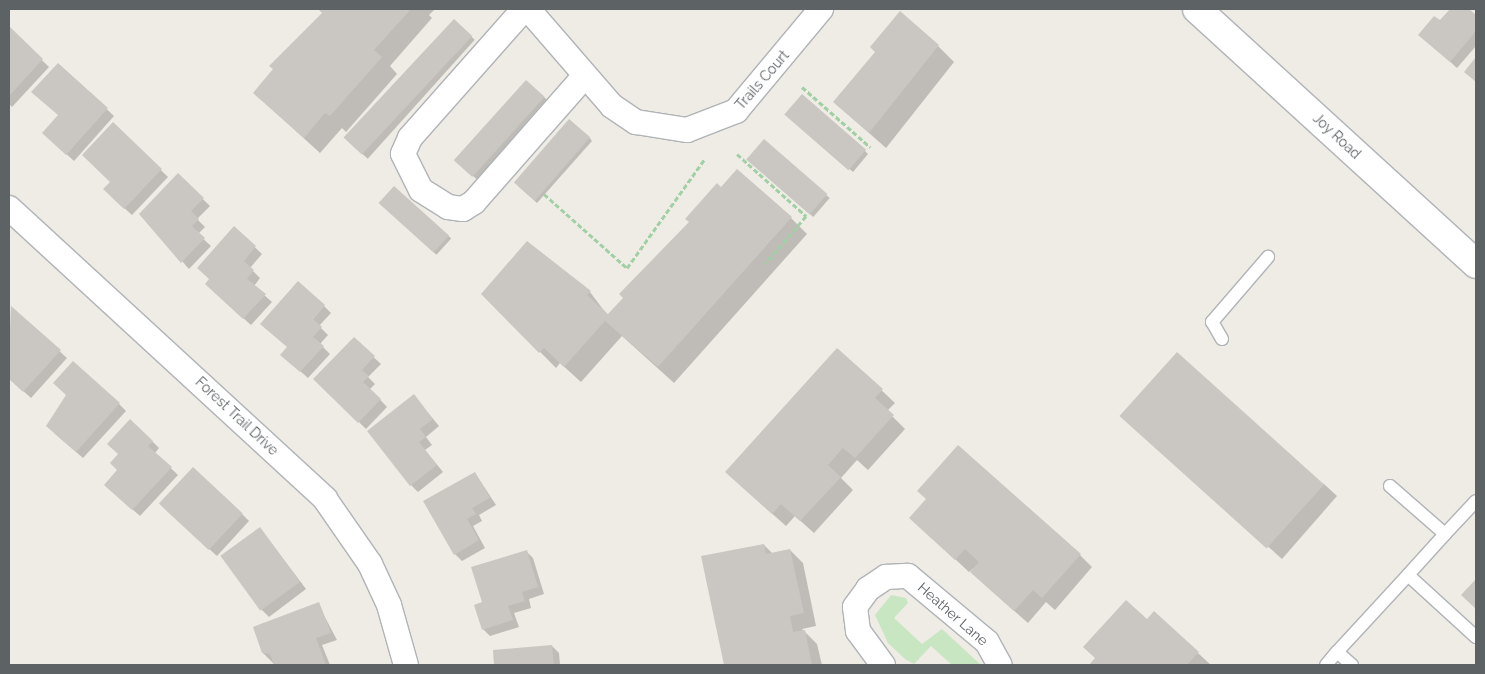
<!DOCTYPE html>
<style>
body{margin:0}
#map{position:relative;width:1485px;height:674px;overflow:hidden;background:#efebe5;font-family:Raleway,sans-serif}
div>[style]{position:absolute}
.green>*{inset:0;background:#c9e6c2}
.shadow>*{inset:0;background:#0003;transform-origin:0 0}
.building>*{inset:0;background:#cac6c2;transform-origin:0 0}
.path>*{height:3px;margin-top:-1.5px;transform-origin:0;background:repeating-linear-gradient(90deg,#a1d0a5 0 5px,transparent 0 7.5px)}
.roads{filter:drop-shadow(1px 0 #b0b4b7) drop-shadow(-1px 0 #b0b4b7) drop-shadow(0 1px #b0b4b7) drop-shadow(0 -1px #b0b4b7)}
.lane>*{height:12px;margin:-6px;padding:0 6px;transform-origin:6px;border-radius:6px;background:#fff}
.street>*{height:24px;margin:-12px;padding:0 12px;transform-origin:12px;border-radius:12px;background:#fff}
.secondary>*{height:28px;margin:-14px;padding:0 14px;transform-origin:14px;border-radius:14px;background:#fff}
span{translate:-50% -50%;white-space:nowrap;text-align:center;line-height:1.15;-webkit-text-stroke:4px #fff;paint-order:stroke}
.street-label{font-size:14px;color:#5d6265}
.frame{position:absolute;inset:0;border:10px solid #5d6265;pointer-events:none}
</style>
<div id="map">
<div class="green">
<div style="clip-path:polygon(891px 595px,906px 598px,908px 603px,894px 618px,922px 644px,942px 629px,981px 665px,952px 665px,931px 646px,914px 664px,905px 659px,888px 643px,875px 615px)"></div>
</div>
<div class="shadow">
<div style="clip-path:polygon(320px 9px,435px 9px,429px 15px,432px 18px,390px 66px,397px 74px,346px 132px,342px 128px,320px 153px,254px 93px,324px 13px)"></div>
<div style="clip-path:polygon(1451px 9px,1467px 9px,1476px 17px,1476px 46px,1457px 68px,1427px 41px)"></div>
<div style="left:454px;top:21px;width:28px;height:160px;rotate:42deg"></div>
<div style="clip-path:polygon(9px 28px,49px 67px,12px 107px,9px 104px)"></div>
<div style="clip-path:polygon(938px 46px,954px 62px,886px 148px,834px 102px,876px 52px)"></div>
<div style="clip-path:polygon(58px 64px,114px 116px,74px 161px,51px 140px,59px 116px)"></div>
<div style="left:526px;top:81px;width:30px;height:106px;rotate:42deg"></div>
<div style="clip-path:polygon(790px 118px,865px 151px,868px 154px,853px 172px)"></div>
<div style="clip-path:polygon(113px 124px,168px 177px,132px 215px,111px 196px)"></div>
<div style="clip-path:polygon(589px 137px,592px 141px,537px 203px,518px 186px)"></div>
<div style="left:764px;top:141px;width:87px;height:25px;rotate:41deg"></div>
<div style="clip-path:polygon(178px 175px,210px 206px,197px 219px,205px 227px,198px 234px,211px 246px,189px 269px,141px 214px)"></div>
<div style="left:394px;top:187px;width:77px;height:22px;rotate:42deg"></div>
<div style="clip-path:polygon(791px 218px,807px 234px,674px 383px,622px 336px,581px 382px,560px 363px,556px 368px,483px 294px,528px 243px,590px 292px,608px 316px,691px 222px)"></div>
<div style="clip-path:polygon(234px 228px,262px 254px,250px 268px,260px 278px,254px 286px,272px 302px,251px 325px,213px 291px)"></div>
<div style="clip-path:polygon(324px 306px,331px 313px,319px 326px,328px 335px,320px 344px,330px 354px,308px 378px,282px 355px)"></div>
<div style="clip-path:polygon(11px 307px,67px 358px,31px 398px,9px 378px)"></div>
<div style="clip-path:polygon(354px 339px,381px 364px,368px 377px,375px 384px,370px 389px,387px 407px,366px 429px,315px 379px)"></div>
<div style="clip-path:polygon(838px 349px,895px 403px,887px 411px,905px 429px,868px 470px,857px 460px,841px 478px,853px 490px,814px 533px,795px 516px,786px 526px,740px 485px)"></div>
<div style="clip-path:polygon(67px 395px,119px 404px,126px 411px,83px 458px,54px 433px)"></div>
<div style="clip-path:polygon(414px 396px,439px 426px,426px 437px,432px 445px,425px 450px,443px 472px,418px 492px,411px 485px)"></div>
<div style="clip-path:polygon(1122px 416px,1324px 484px,1337px 496px,1282px 559px)"></div>
<div style="clip-path:polygon(152px 441px,159px 448px,155px 453px,178px 475px,140px 516px,113px 492px,118px 470px)"></div>
<div style="clip-path:polygon(475px 473px,496px 505px,479px 515px,482px 521px,473px 526px,485px 548px,462px 561px,455px 554px)"></div>
<div style="clip-path:polygon(167px 511px,242px 514px,249px 521px,217px 556px)"></div>
<div style="clip-path:polygon(911px 518px,1080px 555px,1092px 567px,1055px 610px,1046px 602px,1028px 623px,985px 585px,980px 563px,969px 572px)"></div>
<div style="clip-path:polygon(260px 528px,306px 589px,269px 617px,262px 610px)"></div>
<div style="clip-path:polygon(764px 545px,773px 554px,790px 550px,803px 563px,816px 626px,802px 629px,817px 644px,822px 665px,725px 665px,703px 557px)"></div>
<div style="clip-path:polygon(526px 551px,533px 558px,544px 594px,529px 599px,531px 608px,514px 613px,519px 627px,490px 636px,483px 629px,484px 603px)"></div>
<div style="clip-path:polygon(318px 604px,337px 640px,322px 645px,330px 665px,275px 665px,263px 653px)"></div>
<div style="clip-path:polygon(1154px 613px,1211px 665px,1091px 665px,1147px 620px)"></div>
<div style="clip-path:polygon(552px 646px,559px 653px,560px 665px,495px 665px,494px 652px)"></div>
</div>
<div class="building">
<div style="clip-path:polygon(318px 9px,411px 9px,374px 50px,382px 57px,330px 116px,325px 113px,304px 138px,253px 93px,273px 69px,269px 66px,322px 13px)"></div>
<div style="clip-path:polygon(1450px 9px,1469px 9px,1476px 15px,1476px 31px,1450px 62px,1418px 35px,1434px 16px,1440px 20px)"></div>
<div style="clip-path:polygon(900px 11px,939px 45px,869px 133px,833px 102px,875px 52px,870px 47px)"></div>
<div style="left:454px;top:19px;width:25px;height:162px;rotate:43deg"></div>
<div style="clip-path:polygon(9px 26px,43px 59px,9px 96px)"></div>
<div style="clip-path:polygon(1476px 57px,1476px 82px,1464px 72px)"></div>
<div style="clip-path:polygon(58px 63px,108px 108px,66px 155px,42px 133px,58px 115px,31px 92px)"></div>
<div style="left:526px;top:80px;width:25px;height:108px;rotate:42deg"></div>
<div style="left:802px;top:94px;width:85px;height:27px;rotate:41deg"></div>
<div style="left:569px;top:119px;width:28px;height:84px;rotate:41deg"></div>
<div style="clip-path:polygon(113px 122px,162px 169px,124px 209px,103px 189px,110px 182px,82px 155px)"></div>
<div style="left:764px;top:139px;width:84px;height:27px;rotate:41deg"></div>
<div style="clip-path:polygon(737px 169px,792px 217px,658px 367px,605px 321px,564px 367px,544px 348px,539px 353px,481px 294px,527px 241px,591px 291px,587px 295px,608px 314px,623px 298px,619px 294px,689px 222px,685px 219px,717px 183px,721px 187px)"></div>
<div style="clip-path:polygon(178px 173px,204px 198px,191px 211px,199px 219px,192px 226px,205px 238px,181px 263px,139px 214px)"></div>
<div style="left:394px;top:186px;width:74px;height:23px;rotate:42deg"></div>
<div style="clip-path:polygon(234px 226px,256px 246px,244px 261px,254px 270px,247px 279px,266px 294px,243px 319px,205px 284px,209px 279px,197px 268px)"></div>
<div style="clip-path:polygon(298px 281px,325px 305px,313px 319px,322px 327px,313px 337px,324px 346px,300px 372px,280px 355px,287px 347px,260px 324px)"></div>
<div style="clip-path:polygon(11px 306px,61px 350px,23px 392px,9px 379px)"></div>
<div style="clip-path:polygon(354px 337px,375px 356px,362px 370px,369px 376px,363px 382px,381px 399px,358px 423px,313px 379px)"></div>
<div style="clip-path:polygon(837px 348px,883px 389px,875px 398px,894px 415px,855px 458px,843px 448px,828px 465px,841px 477px,800px 521px,781px 504px,772px 514px,725px 472px)"></div>
<div style="left:1177px;top:352px;width:198px;height:86px;rotate:42deg"></div>
<div style="clip-path:polygon(73px 361px,120px 403px,76px 452px,46px 426px,66px 395px,53px 383px)"></div>
<div style="clip-path:polygon(414px 394px,433px 419px,420px 429px,426px 437px,419px 442px,437px 465px,410px 486px,367px 431px)"></div>
<div style="clip-path:polygon(130px 419px,153px 441px,148px 446px,172px 467px,132px 510px,104px 485px,117px 470px,110px 463px,118px 454px,107px 444px)"></div>
<div style="clip-path:polygon(958px 445px,1081px 554px,1042px 598px,1033px 590px,1014px 611px,970px 572px,979px 562px,965px 549px,955px 560px,909px 518px,926px 499px,917px 491px)"></div>
<div style="left:193px;top:467px;width:68px;height:50px;rotate:43deg"></div>
<div style="clip-path:polygon(475px 472px,490px 498px,472px 508px,476px 514px,467px 519px,479px 540px,454px 555px,423px 501px)"></div>
<div style="left:260px;top:527px;width:68px;height:49px;rotate:54deg"></div>
<div style="clip-path:polygon(764px 544px,766px 554px,790px 549px,804px 613px,790px 616px,793px 632px,805px 630px,812px 665px,724px 665px,701px 556px)"></div>
<div style="clip-path:polygon(527px 550px,538px 587px,522px 592px,525px 601px,508px 606px,513px 620px,482px 630px,474px 605px,482px 602px,471px 567px)"></div>
<div style="clip-path:polygon(1476px 579px,1476px 609px,1461px 595px)"></div>
<div style="clip-path:polygon(1126px 600px,1147px 619px,1154px 611px,1199px 652px,1187px 665px,1089px 665px,1095px 658px,1083px 647px)"></div>
<div style="clip-path:polygon(319px 602px,331px 633px,316px 638px,326px 665px,274px 665px,270px 654px,262px 653px,253px 627px)"></div>
<div style="clip-path:polygon(552px 645px,554px 665px,494px 665px,493px 650px)"></div>
</div>
<div class="path">
<div style="left:802px;top:87px;width:91px;rotate:41.4deg"></div>
<div style="left:737px;top:154px;width:93px;rotate:41.9deg"></div>
<div style="left:806px;top:216px;width:62px;rotate:130.4deg"></div>
<div style="left:544px;top:194px;width:111px;rotate:41.7deg"></div>
<div style="left:627px;top:268px;width:133px;rotate:-54.5deg"></div>
</div>
<div class="roads">
<div class="lane">
<div style="left:1222px;top:339px;width:20px;rotate:-120deg"></div>
<div style="left:1212px;top:322px;width:86px;rotate:-49.3deg"></div>
<div style="left:1390px;top:486px;width:73px;rotate:41.1deg"></div>
<div style="left:1445px;top:534px;width:45px;rotate:-46.8deg"></div>
<div style="left:1445px;top:534px;width:55px;rotate:132.1deg"></div>
<div style="left:1408px;top:575px;width:92px;rotate:42.4deg"></div>
<div style="left:1326px;top:665px;width:17px;rotate:-50deg"></div>
<div style="left:1352px;top:665px;width:20px;rotate:-139deg"></div>
<div style="left:1337px;top:652px;width:105px;rotate:-47.3deg"></div>
</div>
<div class="street">
<div style="left:524px;top:9px;width:172px;rotate:131.5deg"></div>
<div style="left:410px;top:138px;width:17px;rotate:114deg"></div>
<div style="left:403px;top:154px;width:40px;rotate:63.4deg"></div>
<div style="left:421px;top:190px;width:32px;rotate:32deg"></div>
<div style="left:448px;top:207px;width:15px;rotate:8deg"></div>
<div style="left:463px;top:209px;width:13px;rotate:-32deg"></div>
<div style="left:474px;top:202px;width:167px;rotate:-48.7deg"></div>
<div style="left:528px;top:9px;width:128px;rotate:49.1deg"></div>
<div style="left:612px;top:106px;width:29px;rotate:34deg"></div>
<div style="left:636px;top:122px;width:52px;rotate:8.9deg"></div>
<div style="left:687px;top:130px;width:53px;rotate:-21.2deg"></div>
<div style="left:736px;top:111px;width:133px;rotate:-50.2deg"></div>
<div style="left:9px;top:208px;width:430px;rotate:42.6deg"></div>
<div style="left:325px;top:499px;width:79px;rotate:55.3deg"></div>
<div style="left:370px;top:564px;width:45px;rotate:65.1deg"></div>
<div style="left:389px;top:605px;width:62px;rotate:74.2deg"></div>
<div style="left:883px;top:665px;width:42px;rotate:-126.3deg"></div>
<div style="left:858px;top:631px;width:24px;rotate:-97deg"></div>
<div style="left:855px;top:607px;width:22px;rotate:-54deg"></div>
<div style="left:868px;top:589px;width:22px;rotate:-34deg"></div>
<div style="left:886px;top:577px;width:22px;rotate:-3deg"></div>
<div style="left:908px;top:576px;width:103px;rotate:39.9deg"></div>
<div style="left:987px;top:642px;width:26px;rotate:61deg"></div>
</div>
<div class="secondary">
<div style="left:1197px;top:9px;width:378px;rotate:42.4deg"></div>
</div>
</div>
<div class="street-label">
<span style="left:762px;top:80px;rotate:-49deg">Trails Court</span>
<span style="left:1337px;top:136px;rotate:43deg">Joy Road</span>
<span style="left:237px;top:416px;rotate:43deg">Forest Trail Drive</span>
<span style="left:953px;top:614px;rotate:41deg">Heather Lane</span>
</div>
<div class="frame"></div>
</div>
